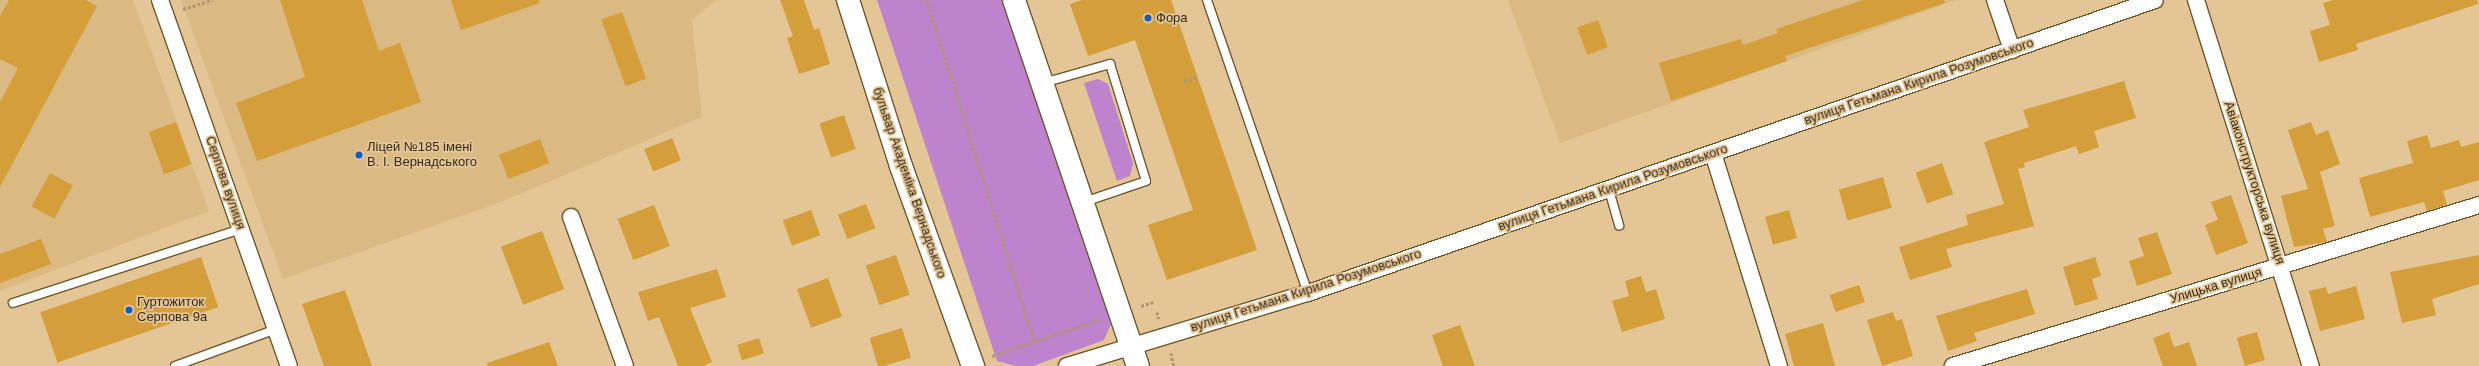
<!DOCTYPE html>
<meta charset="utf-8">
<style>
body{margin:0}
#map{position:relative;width:2479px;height:366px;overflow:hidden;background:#e3c596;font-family:Helvetica,sans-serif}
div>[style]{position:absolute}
.built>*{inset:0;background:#dbb983}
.green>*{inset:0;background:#bd83cc}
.building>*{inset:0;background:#d49e3a;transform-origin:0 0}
.path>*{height:2.5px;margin-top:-1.25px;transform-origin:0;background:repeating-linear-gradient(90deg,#af9670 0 3px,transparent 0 5px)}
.roads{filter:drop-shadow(1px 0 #6f5629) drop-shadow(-1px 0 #6f5629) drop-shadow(0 1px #6f5629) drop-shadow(0 -1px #6f5629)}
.lane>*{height:8px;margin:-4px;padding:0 4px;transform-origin:4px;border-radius:4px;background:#fff}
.street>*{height:16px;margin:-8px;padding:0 8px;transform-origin:8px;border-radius:8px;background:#fff}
.secondary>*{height:22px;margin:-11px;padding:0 11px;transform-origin:11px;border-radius:11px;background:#fff}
.dots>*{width:11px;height:11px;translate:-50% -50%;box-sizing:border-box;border:2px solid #e3c596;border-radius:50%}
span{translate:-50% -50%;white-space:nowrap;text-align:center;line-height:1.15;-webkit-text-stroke:3.5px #e3c596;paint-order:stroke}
.poi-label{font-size:13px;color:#382c19}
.left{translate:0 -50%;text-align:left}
.street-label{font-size:13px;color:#382c19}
</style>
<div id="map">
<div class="built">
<div style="clip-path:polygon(0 0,133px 0,209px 211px,0 291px)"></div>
<div style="clip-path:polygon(181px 0,716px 0,692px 20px,702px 117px,501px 202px,283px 279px)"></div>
<div style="clip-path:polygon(1508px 0,1956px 0,1560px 143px)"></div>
</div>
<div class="green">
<div style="clip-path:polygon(877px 0,1004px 0,1112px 322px,1104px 340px,1033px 366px,1016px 366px,997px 361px)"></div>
<div style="clip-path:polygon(1098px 79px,1108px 84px,1133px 163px,1130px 176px,1117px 181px,1084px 83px)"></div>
</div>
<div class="building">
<div style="clip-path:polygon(9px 0,86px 0,97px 6px,0 187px,0 102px,18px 68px,0 59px,0 16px)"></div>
<div style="clip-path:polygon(280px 0,362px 0,379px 51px,400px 43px,421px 102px,257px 161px,236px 103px,305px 77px)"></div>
<div style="clip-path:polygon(451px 0,539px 0,540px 3px,461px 30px)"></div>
<div style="clip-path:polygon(780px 0,804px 0,814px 30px,819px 28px,830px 64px,799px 74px,787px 38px,793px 36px)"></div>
<div style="clip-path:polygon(1082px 0,1171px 0,1257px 250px,1167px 280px,1148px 225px,1193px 210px,1135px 40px,1088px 56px,1070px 4px)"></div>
<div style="clip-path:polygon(1863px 0,1944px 0,1945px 3px,1785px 56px,1787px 61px,1671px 101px,1659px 63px,1741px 39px,1743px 45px,1778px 33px,1776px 29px)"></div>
<div style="clip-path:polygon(2333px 0,2477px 0,2478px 4px,2356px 44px,2358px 50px,2319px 62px,2310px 31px,2330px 25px,2323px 3px)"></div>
<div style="left:622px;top:12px;width:71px;height:22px;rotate:70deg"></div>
<div style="left:1598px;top:20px;width:29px;height:22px;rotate:70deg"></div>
<div style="clip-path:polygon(2124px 81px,2136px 118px,2094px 131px,2099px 147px,2079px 154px,2076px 146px,2024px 163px,2025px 167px,2018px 169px,2034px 226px,1946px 249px,1952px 267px,1910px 280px,1899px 247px,1968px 225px,1966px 215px,2004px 204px,1984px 142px,2029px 127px,2023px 110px)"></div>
<div style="left:844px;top:115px;width:36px;height:26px;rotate:71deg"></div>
<div style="left:176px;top:122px;width:45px;height:29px;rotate:70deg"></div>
<div style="clip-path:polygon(2311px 122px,2316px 135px,2328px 130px,2340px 164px,2320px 172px,2335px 226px,2323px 229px,2327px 242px,2294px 247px,2281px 196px,2308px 189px,2288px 130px)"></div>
<div style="clip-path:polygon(2427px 135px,2431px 148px,2459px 140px,2461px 147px,2479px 142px,2479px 180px,2443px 191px,2447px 205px,2427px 211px,2424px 202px,2370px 217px,2359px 178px,2413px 163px,2407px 141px)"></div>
<div style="left:672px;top:138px;width:24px;height:30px;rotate:68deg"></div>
<div style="left:540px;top:139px;width:26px;height:44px;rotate:69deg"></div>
<div style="left:1942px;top:163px;width:33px;height:28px;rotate:70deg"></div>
<div style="left:50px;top:173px;width:26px;height:38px;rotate:29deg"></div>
<div style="left:1883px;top:177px;width:32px;height:46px;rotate:74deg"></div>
<div style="clip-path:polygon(2231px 195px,2248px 243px,2216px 255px,2205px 225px,2218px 220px,2211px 202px)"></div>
<div style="left:866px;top:204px;width:26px;height:30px;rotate:69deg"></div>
<div style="left:654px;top:205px;width:44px;height:39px;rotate:69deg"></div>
<div style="left:811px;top:210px;width:27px;height:30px;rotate:70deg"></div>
<div style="left:1789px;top:210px;width:29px;height:25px;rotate:74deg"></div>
<div style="left:542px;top:231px;width:62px;height:44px;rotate:69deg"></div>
<div style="clip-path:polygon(2157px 232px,2172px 274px,2137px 286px,2129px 261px,2144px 256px,2138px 238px)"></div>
<div style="clip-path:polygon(41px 239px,51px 264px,0 283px,0 254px)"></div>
<div style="left:896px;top:255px;width:42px;height:32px;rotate:71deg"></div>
<div style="clip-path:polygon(2479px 255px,2479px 284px,2432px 299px,2436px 315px,2402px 323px,2390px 272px)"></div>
<div style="left:201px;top:257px;width:53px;height:170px;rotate:71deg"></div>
<div style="clip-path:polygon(2095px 257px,2101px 276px,2092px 279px,2098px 299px,2075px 306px,2063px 267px)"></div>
<div style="clip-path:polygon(717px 269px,726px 297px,690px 308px,712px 362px,703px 366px,678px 366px,659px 317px,648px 321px,638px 292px)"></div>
<div style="clip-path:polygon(1641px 276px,1646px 292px,1656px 289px,1665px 319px,1622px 332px,1612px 301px,1629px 296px,1625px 281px)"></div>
<div style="left:828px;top:278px;width:41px;height:33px;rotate:70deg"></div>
<div style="left:1859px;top:285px;width:18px;height:31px;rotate:71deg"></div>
<div style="clip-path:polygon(2356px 286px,2365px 319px,2320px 331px,2309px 291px,2326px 287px,2328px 294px)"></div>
<div style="clip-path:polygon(2027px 289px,2035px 314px,1974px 333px,1977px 341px,1948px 351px,1936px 316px)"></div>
<div style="clip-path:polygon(345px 290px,372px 366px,324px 366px,302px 304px)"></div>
<div style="clip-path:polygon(1893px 312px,1896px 321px,1902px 319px,1913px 356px,1882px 366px,1867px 320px)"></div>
<div style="clip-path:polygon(1823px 323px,1835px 366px,1794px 366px,1785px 334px)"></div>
<div style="clip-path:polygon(1460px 325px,1475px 366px,1443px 366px,1432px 335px)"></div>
<div style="left:902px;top:328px;width:31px;height:34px;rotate:73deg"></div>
<div style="clip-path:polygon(2169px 332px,2174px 347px,2189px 342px,2197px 366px,2163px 366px,2153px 338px)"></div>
<div style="left:2257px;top:332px;width:29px;height:21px;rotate:74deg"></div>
<div style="left:759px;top:338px;width:16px;height:23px;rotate:72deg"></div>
<div style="clip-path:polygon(549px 342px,558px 366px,488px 366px,487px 363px)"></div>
</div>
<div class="path">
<div style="left:927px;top:0;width:359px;rotate:72.5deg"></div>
<div style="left:183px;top:9px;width:31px;rotate:-17deg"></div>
<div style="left:1184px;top:81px;width:13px;rotate:-18deg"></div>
<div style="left:1141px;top:306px;width:13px;rotate:-18deg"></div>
<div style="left:1157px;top:312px;width:7px;rotate:74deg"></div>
<div style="left:1171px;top:353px;width:13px;rotate:77deg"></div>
<div style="left:992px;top:356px;width:114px;rotate:-18.9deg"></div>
</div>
<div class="roads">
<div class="lane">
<div style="left:1207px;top:0;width:310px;rotate:71deg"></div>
<div style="left:1043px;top:83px;width:70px;rotate:-15.8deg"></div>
<div style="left:1110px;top:64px;width:122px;rotate:72.9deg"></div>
<div style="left:1146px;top:181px;width:65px;rotate:161.3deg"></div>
<div style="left:1609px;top:190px;width:37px;rotate:74deg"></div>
<div style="left:13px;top:303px;width:240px;rotate:-18deg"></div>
<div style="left:175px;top:366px;width:108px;rotate:-20.1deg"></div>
</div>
<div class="street">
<div style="left:160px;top:0;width:388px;rotate:70.6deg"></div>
<div style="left:1995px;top:0;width:53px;rotate:71.2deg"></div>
<div style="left:2196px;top:0;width:384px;rotate:72.6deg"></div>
<div style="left:1713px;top:153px;width:223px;rotate:72.8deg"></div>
<div style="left:571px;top:217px;width:158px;rotate:70.1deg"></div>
<div style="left:1067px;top:366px;width:252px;rotate:-16.9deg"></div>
<div style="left:1308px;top:293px;width:896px;rotate:-19.08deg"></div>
<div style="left:1953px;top:366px;width:550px;rotate:-17.02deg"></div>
</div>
<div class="secondary">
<div style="left:848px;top:0;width:174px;rotate:72.3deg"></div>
<div style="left:901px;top:166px;width:213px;rotate:70.2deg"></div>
<div style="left:1014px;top:0;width:386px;rotate:71.3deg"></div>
</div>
</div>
<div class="dots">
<div style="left:1148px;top:18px;background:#125cc6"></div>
<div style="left:359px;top:155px;background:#125cc6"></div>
<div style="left:129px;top:310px;background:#125cc6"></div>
</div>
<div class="poi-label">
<span class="left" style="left:1156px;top:18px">Фора</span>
<span class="left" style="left:367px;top:155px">Ліцей №185 імені<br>В. І. Вернадського</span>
<span class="left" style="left:137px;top:310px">Гуртожиток<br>Серпова 9а</span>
</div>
<div class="street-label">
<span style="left:1919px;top:82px;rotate:-19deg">вулиця Гетьмана Кирила Розумовського</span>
<span style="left:225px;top:183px;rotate:71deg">Серпова вулиця</span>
<span style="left:909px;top:183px;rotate:71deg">бульвар Академіка Вернадського</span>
<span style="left:2254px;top:183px;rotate:72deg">Авіаконструкторська вулиця</span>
<span style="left:1613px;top:188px;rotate:-19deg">вулиця Гетьмана Кирила Розумовського</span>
<span style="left:2216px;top:286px;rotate:-17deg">Улицька вулиця</span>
<span style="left:1306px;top:291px;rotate:-18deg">вулиця Гетьмана Кирила Розумовського</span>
</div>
</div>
